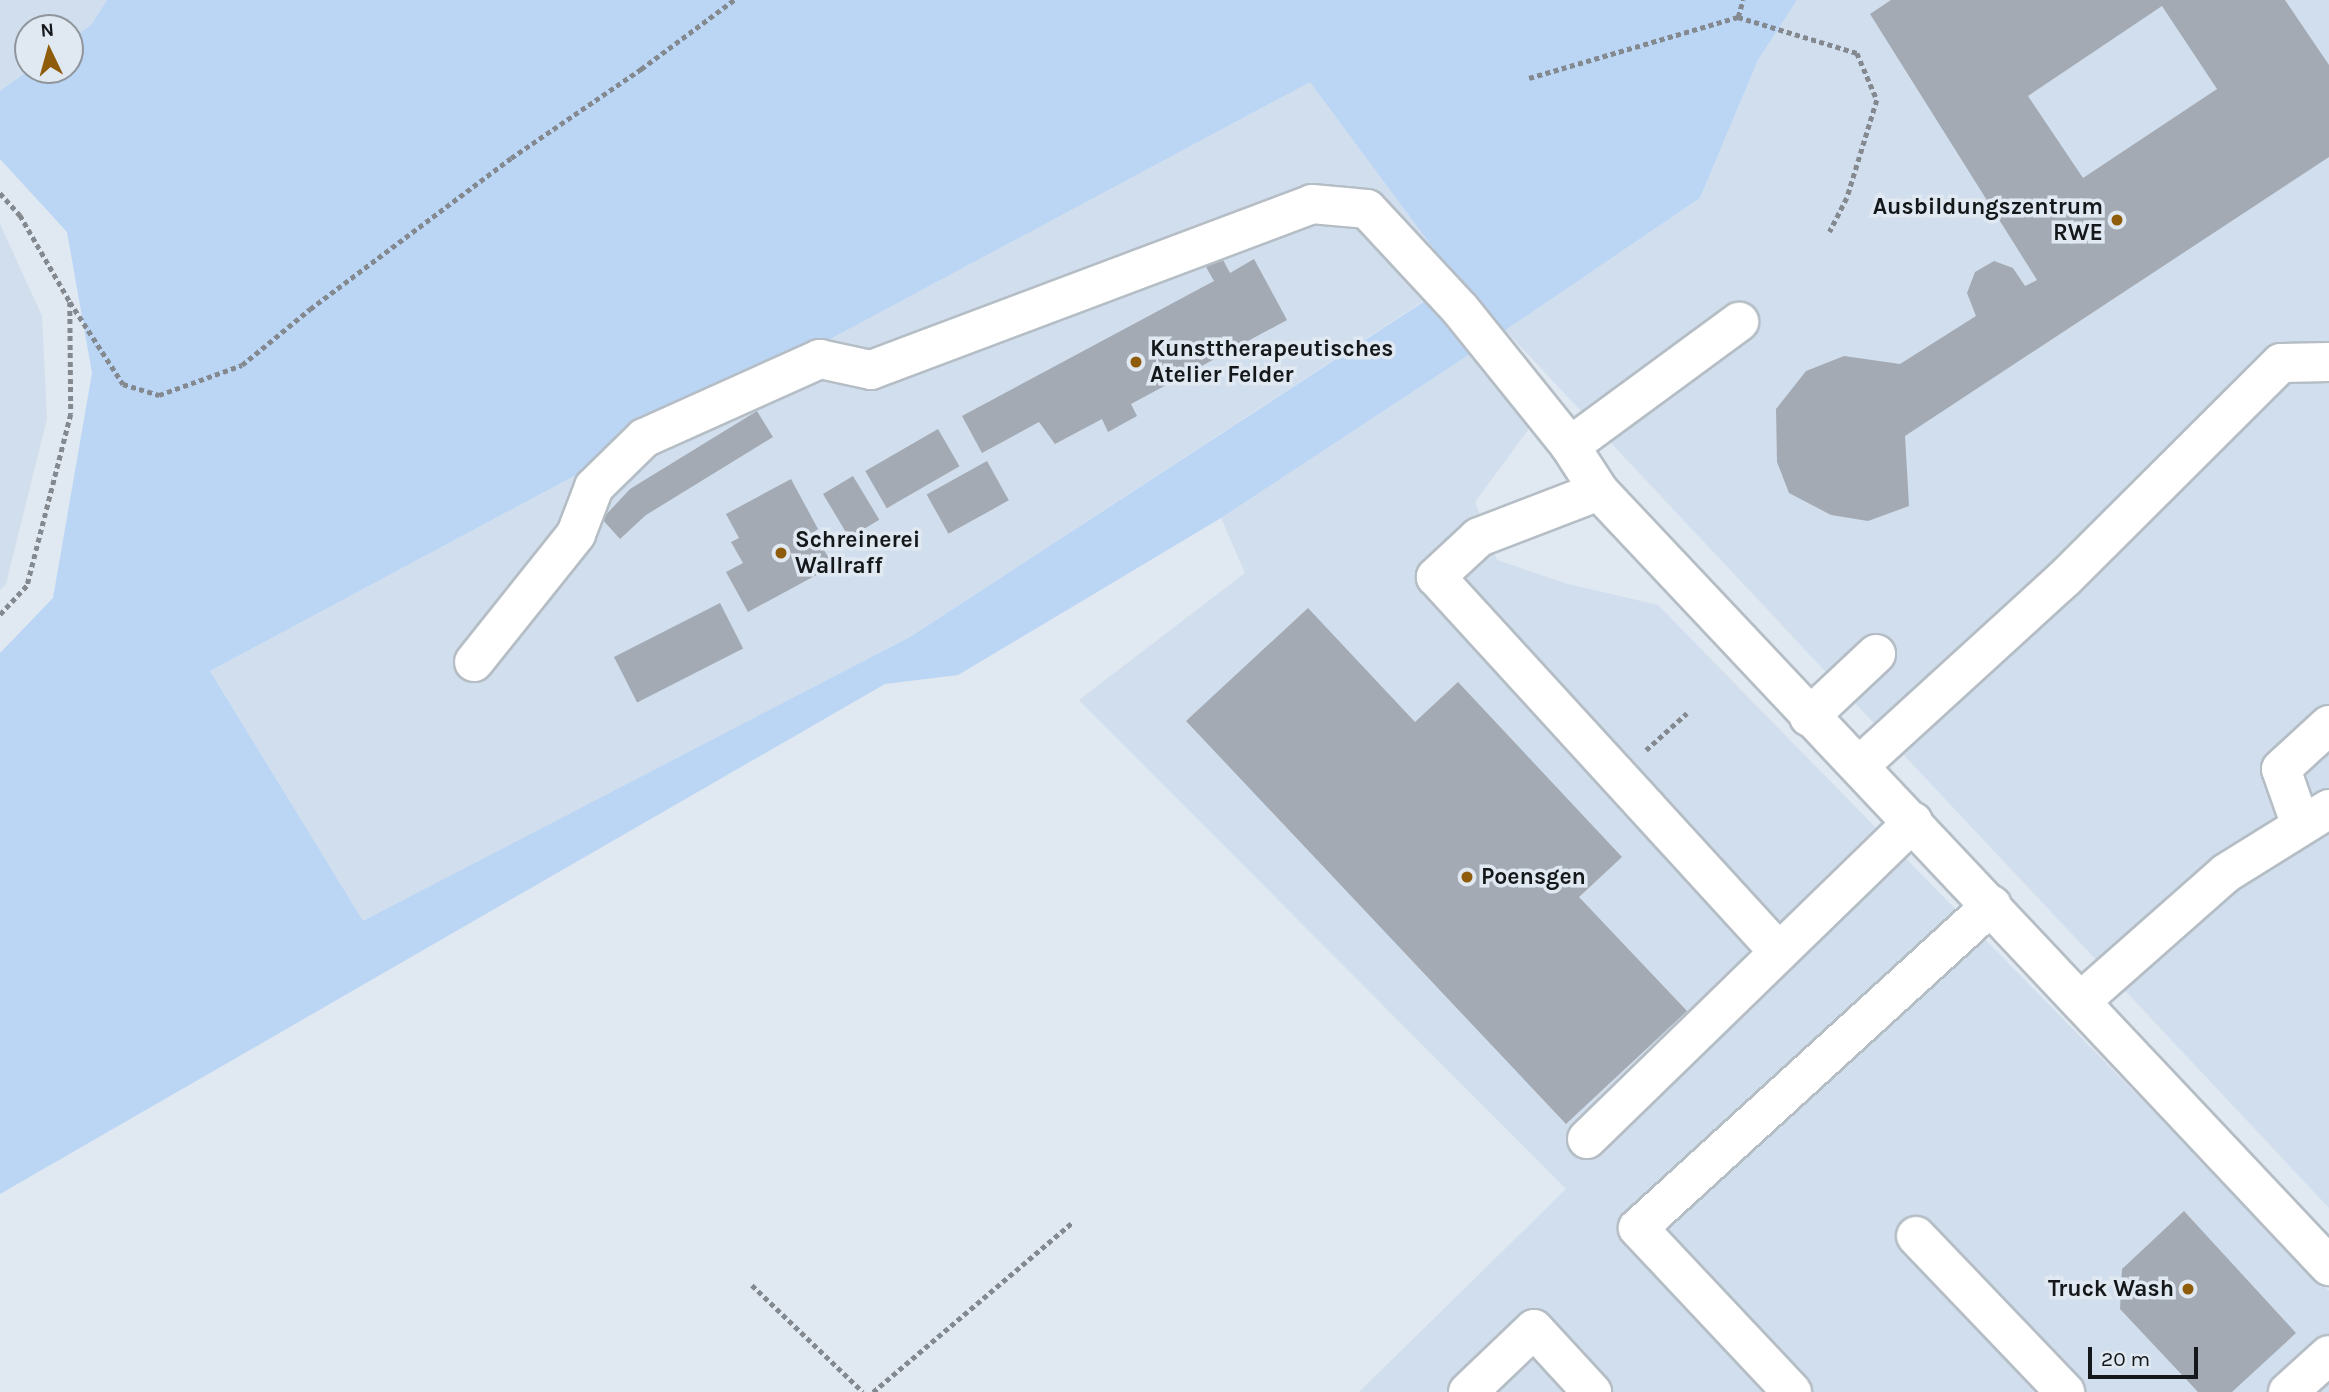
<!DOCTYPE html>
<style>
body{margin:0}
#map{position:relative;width:2329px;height:1392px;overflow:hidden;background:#e0e8f1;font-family:Karla,sans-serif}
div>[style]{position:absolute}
.built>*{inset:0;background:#d1deed}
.green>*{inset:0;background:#bbd6f5}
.building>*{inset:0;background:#a3aab3;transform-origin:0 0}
.path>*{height:4.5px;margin-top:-2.25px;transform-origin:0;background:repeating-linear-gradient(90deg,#83898f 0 5px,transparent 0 8.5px)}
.roads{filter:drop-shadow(2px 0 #b5bdc5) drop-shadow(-2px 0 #b5bdc5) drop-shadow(0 2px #b5bdc5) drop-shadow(0 -2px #b5bdc5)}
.minor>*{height:38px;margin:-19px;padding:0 19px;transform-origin:19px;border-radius:19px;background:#fff}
.dots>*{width:19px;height:19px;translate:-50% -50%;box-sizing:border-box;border:4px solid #e0e8f1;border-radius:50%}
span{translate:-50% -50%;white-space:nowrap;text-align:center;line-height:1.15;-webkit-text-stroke:7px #e0e8f1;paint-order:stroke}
.poi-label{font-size:23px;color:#15181b;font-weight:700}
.right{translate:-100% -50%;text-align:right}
.left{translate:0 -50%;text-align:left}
.north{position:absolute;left:14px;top:14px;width:70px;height:70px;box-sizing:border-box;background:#e0e8f1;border:2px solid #8f959b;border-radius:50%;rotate:355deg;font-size:19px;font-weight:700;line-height:28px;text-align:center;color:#15181b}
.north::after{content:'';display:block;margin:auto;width:24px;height:32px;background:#8f5c0b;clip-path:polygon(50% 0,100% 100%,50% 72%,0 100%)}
.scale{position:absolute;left:2088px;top:1347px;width:110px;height:32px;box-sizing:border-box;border:4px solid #15181b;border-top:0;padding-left:9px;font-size:21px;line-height:24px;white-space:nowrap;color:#15181b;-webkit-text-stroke:5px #e0e8f1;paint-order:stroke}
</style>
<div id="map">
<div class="built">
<div style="clip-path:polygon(0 0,107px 0,91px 25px,70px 40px,70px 28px,28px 28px,29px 70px,0 91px)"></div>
<div style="clip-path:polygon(1797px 0,2329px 0,2329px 1208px,1505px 330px,1700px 198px,1758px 60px)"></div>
<div style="clip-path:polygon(1311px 81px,1457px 279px,910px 637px,363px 922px,210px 671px)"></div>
<div style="clip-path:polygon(0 224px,42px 316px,47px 419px,6px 584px,0 590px)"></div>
<div style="clip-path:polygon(1473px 352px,1527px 413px,1528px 430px,1475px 502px,1497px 560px,1568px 584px,1658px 605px,2329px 1291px,2329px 1392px,1359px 1392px,1566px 1189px,1079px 700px,1245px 573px,1221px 518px)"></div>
</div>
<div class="green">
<div style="clip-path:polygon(evenodd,107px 0,1797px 0,1758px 60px,1700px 198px,1473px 352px,1221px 518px,958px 675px,885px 684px,0 1194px,0 653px,53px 598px,92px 373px,67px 232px,0 159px,0 91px,29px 70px,70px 70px,70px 40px,91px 25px,107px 0,1310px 82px,1457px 280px,910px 637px,363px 921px,210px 671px,1310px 82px)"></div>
</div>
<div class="building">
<div style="clip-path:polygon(evenodd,1891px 0,2285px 0,2329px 65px,2329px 157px,1905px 436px,1909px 506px,1868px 521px,1831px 515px,1789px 493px,1777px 462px,1776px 409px,1806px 371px,1844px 356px,1900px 364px,1976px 316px,1967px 293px,1975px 272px,1994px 261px,2013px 268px,2025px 286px,2037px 280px,1870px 14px,1891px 0,2162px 6px,2217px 89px,2083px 178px,2028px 96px,2162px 6px)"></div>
<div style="clip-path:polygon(1222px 258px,1230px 273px,1254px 259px,1287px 320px,1131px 404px,1137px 416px,1108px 432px,1102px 419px,1055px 444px,1039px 422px,982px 453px,962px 416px,1214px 281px,1206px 267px)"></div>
<div style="clip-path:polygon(757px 411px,773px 437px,646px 515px,620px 539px,602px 519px,630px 489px)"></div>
<div style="left:938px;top:429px;width:43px;height:84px;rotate:60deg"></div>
<div style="left:987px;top:461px;width:45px;height:69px;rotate:61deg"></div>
<div style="left:853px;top:476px;width:51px;height:35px;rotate:59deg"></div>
<div style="clip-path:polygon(791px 479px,818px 529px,814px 532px,833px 566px,748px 612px,726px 572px,743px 563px,731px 542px,739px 538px,726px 514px)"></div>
<div style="left:720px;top:603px;width:51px;height:119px;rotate:63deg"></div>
<div style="clip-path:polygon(1308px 608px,1415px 722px,1458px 682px,1622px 857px,1579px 897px,1687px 1011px,1566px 1124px,1186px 721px)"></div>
<div style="clip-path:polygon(2184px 1211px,2296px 1333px,2232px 1392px,2198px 1392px,2120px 1309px,2122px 1269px)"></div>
</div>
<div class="path">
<div style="left:1738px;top:17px;width:124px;rotate:16.8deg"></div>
<div style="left:1857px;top:53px;width:51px;rotate:66.9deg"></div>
<div style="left:1877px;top:100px;width:102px;rotate:107deg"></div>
<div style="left:1847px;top:198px;width:38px;rotate:117deg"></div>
<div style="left:1529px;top:78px;width:218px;rotate:-16.3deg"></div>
<div style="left:1738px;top:17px;width:18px;rotate:-74deg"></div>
<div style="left:0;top:193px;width:30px;rotate:48deg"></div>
<div style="left:20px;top:215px;width:100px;rotate:60.1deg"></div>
<div style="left:70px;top:302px;width:112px;rotate:89.5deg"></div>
<div style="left:71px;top:414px;width:178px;rotate:104.3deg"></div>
<div style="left:27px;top:586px;width:40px;rotate:133deg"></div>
<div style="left:70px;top:302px;width:98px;rotate:57.1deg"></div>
<div style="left:123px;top:384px;width:38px;rotate:17deg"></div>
<div style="left:159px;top:395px;width:88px;rotate:-19.9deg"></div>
<div style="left:242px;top:365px;width:88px;rotate:-39.5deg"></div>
<div style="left:310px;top:309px;width:251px;rotate:-36.9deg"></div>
<div style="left:511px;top:158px;width:158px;rotate:-34.4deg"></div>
<div style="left:641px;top:69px;width:116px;rotate:-36.6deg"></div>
<div style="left:1646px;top:750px;width:55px;rotate:-42.1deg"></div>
<div style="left:752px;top:1285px;width:154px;rotate:43.9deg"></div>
<div style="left:873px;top:1392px;width:262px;rotate:-40.4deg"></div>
</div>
<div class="roads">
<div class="minor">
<div style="left:1570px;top:446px;width:210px;rotate:-36.3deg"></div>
<div style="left:1599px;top:491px;width:129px;rotate:159deg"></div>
<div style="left:1479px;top:537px;width:59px;rotate:137.1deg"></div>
<div style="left:1436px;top:577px;width:508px;rotate:47.55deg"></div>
<div style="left:474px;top:662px;width:164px;rotate:-51.4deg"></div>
<div style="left:576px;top:534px;width:50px;rotate:-69deg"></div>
<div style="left:594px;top:487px;width:70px;rotate:-44.4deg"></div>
<div style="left:644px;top:438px;width:193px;rotate:-24.2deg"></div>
<div style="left:820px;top:359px;width:52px;rotate:12.2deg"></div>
<div style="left:871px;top:370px;width:471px;rotate:-20.6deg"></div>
<div style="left:1312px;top:204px;width:55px;rotate:5.2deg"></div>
<div style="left:1367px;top:209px;width:137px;rotate:47.1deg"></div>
<div style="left:1460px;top:309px;width:176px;rotate:51.2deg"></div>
<div style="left:1570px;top:446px;width:54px;rotate:57.2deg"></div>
<div style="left:1599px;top:491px;width:1065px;rotate:46.71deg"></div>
<div style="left:1809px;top:717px;width:92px;rotate:-43.2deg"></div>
<div style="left:1859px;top:766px;width:277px;rotate:-42.4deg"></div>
<div style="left:2064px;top:579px;width:306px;rotate:-44.9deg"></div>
<div style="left:2281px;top:363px;width:48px;rotate:-1.2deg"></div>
<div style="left:2301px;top:826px;width:60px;rotate:-109.3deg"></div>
<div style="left:2281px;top:769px;width:65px;rotate:-42.5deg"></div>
<div style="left:2081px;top:1001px;width:193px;rotate:-41.4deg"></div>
<div style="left:2226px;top:873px;width:121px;rotate:-31.9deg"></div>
<div style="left:1587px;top:1139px;width:455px;rotate:-44.2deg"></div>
<div style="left:1916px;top:1236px;width:216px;rotate:46.3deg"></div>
<div style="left:1468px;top:1392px;width:91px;rotate:-43.7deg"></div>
<div style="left:1534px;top:1329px;width:86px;rotate:47.4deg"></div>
<div style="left:1792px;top:1392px;width:225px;rotate:-133.2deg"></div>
<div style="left:1638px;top:1228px;width:479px;rotate:-42.4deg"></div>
<div style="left:2288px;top:1392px;width:55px;rotate:-42.1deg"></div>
</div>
</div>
<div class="dots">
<div style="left:2117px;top:220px;background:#8f5c0b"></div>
<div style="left:1136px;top:362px;background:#8f5c0b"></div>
<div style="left:781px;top:553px;background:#8f5c0b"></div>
<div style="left:1467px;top:877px;background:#8f5c0b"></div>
<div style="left:2188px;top:1289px;background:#8f5c0b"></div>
</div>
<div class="poi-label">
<span class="right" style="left:2103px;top:220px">Ausbildungszentrum<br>RWE</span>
<span class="left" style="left:1150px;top:362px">Kunsttherapeutisches<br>Atelier Felder</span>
<span class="left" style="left:795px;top:553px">Schreinerei<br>Wallraff</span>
<span class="left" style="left:1481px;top:877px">Poensgen</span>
<span class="right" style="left:2174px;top:1289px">Truck Wash</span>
</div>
<div class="north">N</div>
<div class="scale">20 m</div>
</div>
